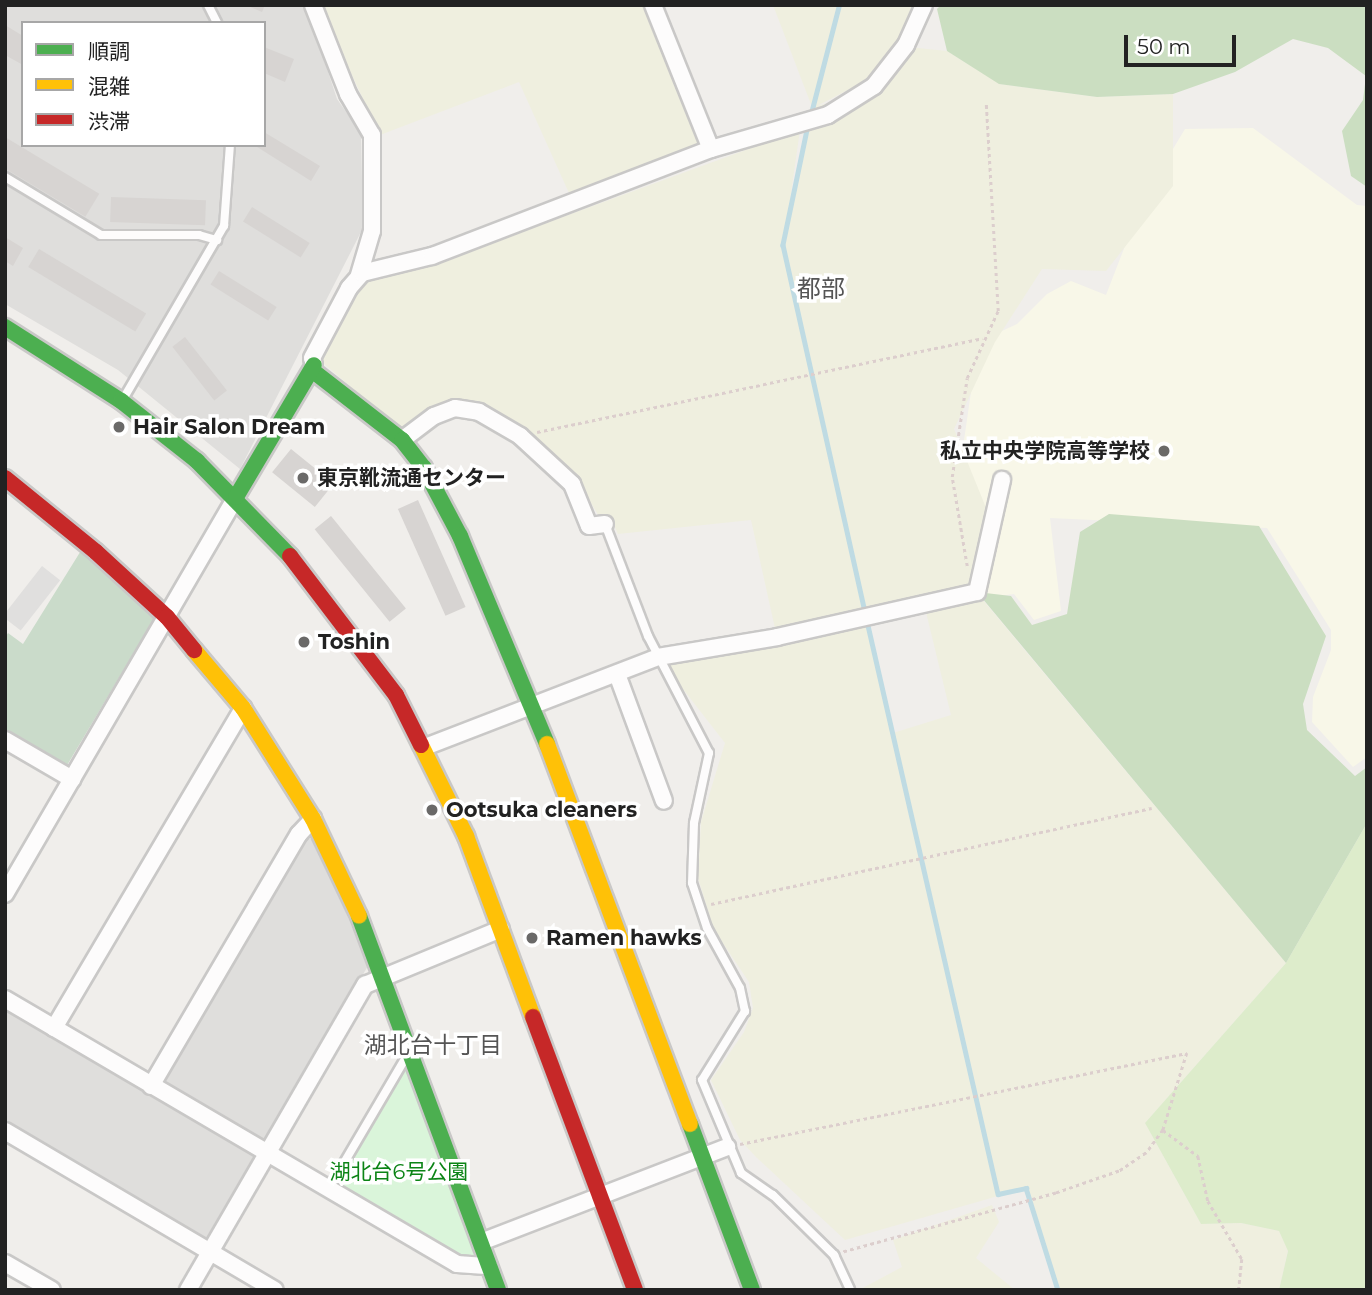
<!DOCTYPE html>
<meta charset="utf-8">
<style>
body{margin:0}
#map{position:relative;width:1372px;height:1295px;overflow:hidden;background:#f0eeeb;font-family:Montserrat,"Noto Sans JP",sans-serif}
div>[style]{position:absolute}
.residential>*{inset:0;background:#dfdedc}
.education>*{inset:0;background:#f8f7e8}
.farmland>*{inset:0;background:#efefdf}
.grass>*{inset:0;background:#ddeccb}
.forest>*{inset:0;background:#cbdec1}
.cemetery>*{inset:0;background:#cadbca}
.park>*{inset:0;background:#daf5da}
.parking>*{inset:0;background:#e0dfde;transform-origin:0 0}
.stream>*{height:4.5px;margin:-2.25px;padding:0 2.25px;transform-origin:2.25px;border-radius:2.25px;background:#bfdbe3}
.building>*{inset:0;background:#d7d4d2;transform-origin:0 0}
.path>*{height:2.5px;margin-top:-1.25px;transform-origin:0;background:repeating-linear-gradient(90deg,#dccecd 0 3.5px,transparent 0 7px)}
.roads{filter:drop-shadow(2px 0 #c9c8c7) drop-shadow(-2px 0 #c9c8c7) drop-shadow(0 2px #c9c8c7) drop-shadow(0 -2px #c9c8c7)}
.lane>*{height:8px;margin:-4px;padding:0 4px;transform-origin:4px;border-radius:4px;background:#fdfcfc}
.street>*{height:16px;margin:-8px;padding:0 8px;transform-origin:8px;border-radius:8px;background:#fdfcfc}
.fast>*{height:16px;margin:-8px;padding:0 8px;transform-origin:8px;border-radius:8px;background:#4caf50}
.slow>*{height:16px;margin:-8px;padding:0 8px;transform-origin:8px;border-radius:8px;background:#ffc107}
.jam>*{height:16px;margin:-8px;padding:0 8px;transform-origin:8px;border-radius:8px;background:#c62828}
.dots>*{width:19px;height:19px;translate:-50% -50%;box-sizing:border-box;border:4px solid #fff;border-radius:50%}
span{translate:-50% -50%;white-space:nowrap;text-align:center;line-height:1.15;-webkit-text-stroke:7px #fff;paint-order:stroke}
.poi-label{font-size:21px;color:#222;font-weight:700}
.left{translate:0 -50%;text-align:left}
.right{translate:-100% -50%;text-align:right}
.park-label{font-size:21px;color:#0c8416}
.neighbourhood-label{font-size:23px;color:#555}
.quarter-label{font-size:24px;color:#555}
.frame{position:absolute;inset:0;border:7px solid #222;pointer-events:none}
.legend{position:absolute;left:21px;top:21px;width:245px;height:126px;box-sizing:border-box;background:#fff;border:2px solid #a7a7a7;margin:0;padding:9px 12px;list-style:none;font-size:21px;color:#222}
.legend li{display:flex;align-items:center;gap:14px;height:35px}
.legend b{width:35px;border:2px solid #a7a7a7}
.scale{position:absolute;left:1124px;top:35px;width:112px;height:32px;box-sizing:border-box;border:4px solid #222;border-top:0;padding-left:9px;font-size:21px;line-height:24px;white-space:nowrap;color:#222;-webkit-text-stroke:5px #fff;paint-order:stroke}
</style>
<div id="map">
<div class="residential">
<div style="clip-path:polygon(evenodd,5px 5px,306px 5px,337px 99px,361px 133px,363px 228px,240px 469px,118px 370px,5px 304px,5px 5px,23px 23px,264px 23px,264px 145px,23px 145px,23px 23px)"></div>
<div style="clip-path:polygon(303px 839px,316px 839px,368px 966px,262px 1143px,163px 1085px,162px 1080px)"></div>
<div style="clip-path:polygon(5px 1007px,252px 1152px,256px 1162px,211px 1238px,203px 1237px,5px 1121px)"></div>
</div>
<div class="education">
<div style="clip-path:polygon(1253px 128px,1357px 205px,1367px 206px,1367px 757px,1353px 767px,1312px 722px,1313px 697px,1331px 650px,1331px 630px,1267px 528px,1050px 518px,1061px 611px,1034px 620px,1014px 594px,976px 599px,959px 475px,974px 371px,989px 337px,1017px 324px,1047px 294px,1071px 281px,1106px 295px,1144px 197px,1185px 129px)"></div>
</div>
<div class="farmland">
<div style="clip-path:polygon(319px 5px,651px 5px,711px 149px,573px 202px,519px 82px,380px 135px)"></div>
<div style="clip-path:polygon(evenodd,773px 5px,912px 5px,900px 42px,873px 77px,817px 106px,880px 89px,908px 47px,947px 51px,1000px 84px,1097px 97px,1173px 94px,1173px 186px,1106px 271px,1042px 269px,995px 342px,954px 429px,991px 520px,977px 593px,1286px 963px,1145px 1123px,1201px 1224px,1241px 1223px,1279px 1231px,1288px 1250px,1279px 1290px,1058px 1290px,1026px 1188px,845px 1240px,756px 1157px,740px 1140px,711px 1080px,744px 1032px,753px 1008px,749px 982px,714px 930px,698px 878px,701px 822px,725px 743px,658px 657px,776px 633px,751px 520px,618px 534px,611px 519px,600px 518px,576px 478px,520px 425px,490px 408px,456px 401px,426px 413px,401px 430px,315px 356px,354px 285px,379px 273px,437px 263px,800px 130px,786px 228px,812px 107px,773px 5px,924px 604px,951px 715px,893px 733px,866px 615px,924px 604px)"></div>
<div style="clip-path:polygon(992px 1205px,999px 1222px,976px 1258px,1015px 1290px,859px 1290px,902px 1267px,893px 1240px)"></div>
</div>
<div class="grass">
<div style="clip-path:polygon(1367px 823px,1367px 1290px,1279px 1290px,1288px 1251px,1279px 1231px,1241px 1223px,1201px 1224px,1145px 1123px,1286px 963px)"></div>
</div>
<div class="forest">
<div style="clip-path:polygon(941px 5px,1367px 5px,1367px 187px,1351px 176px,1342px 131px,1363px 100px,1366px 76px,1328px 48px,1293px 39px,1235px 72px,1173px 94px,1097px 97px,999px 84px,947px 51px,937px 9px)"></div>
<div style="clip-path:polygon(1109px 514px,1259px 526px,1326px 636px,1303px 704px,1307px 730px,1355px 776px,1367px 767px,1367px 823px,1286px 963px,977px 592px,1011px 596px,1032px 625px,1067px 614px,1080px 532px)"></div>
</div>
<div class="cemetery">
<div style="clip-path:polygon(82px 549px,155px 617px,66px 767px,5px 731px,5px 638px,8px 633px,23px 644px)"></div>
</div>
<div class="park">
<div style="clip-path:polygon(411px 1050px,489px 1266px,457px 1264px,328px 1190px)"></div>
</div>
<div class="parking">
<div style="left:42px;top:566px;width:23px;height:64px;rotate:38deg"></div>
</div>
<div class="stream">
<div style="left:810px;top:117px;width:116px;rotate:-75.5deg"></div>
<div style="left:808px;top:125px;width:123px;rotate:101.8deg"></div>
<div style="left:783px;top:245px;width:376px;rotate:77.4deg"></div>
<div style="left:867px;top:621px;width:588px;rotate:77.12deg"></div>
<div style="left:998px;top:1194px;width:29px;rotate:-12deg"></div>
<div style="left:1026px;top:1188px;width:107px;rotate:72.6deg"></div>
</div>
<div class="building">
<div style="clip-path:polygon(246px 5px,265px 5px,262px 12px)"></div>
<div style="clip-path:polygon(5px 25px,23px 36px,23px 65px,5px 55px)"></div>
<div style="clip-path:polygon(264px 47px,294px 59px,285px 82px,264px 73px)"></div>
<div style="clip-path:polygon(264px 132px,320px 166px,311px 181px,254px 145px,264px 145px)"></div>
<div style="left:5px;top:137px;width:110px;height:27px;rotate:31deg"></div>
<div style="left:111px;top:197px;width:95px;height:25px;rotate:2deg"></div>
<div style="left:252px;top:207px;width:68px;height:17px;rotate:32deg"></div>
<div style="clip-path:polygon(5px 237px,23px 248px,13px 266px,5px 261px)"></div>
<div style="left:39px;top:249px;width:125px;height:21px;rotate:31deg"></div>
<div style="left:219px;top:271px;width:68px;height:16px;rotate:32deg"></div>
<div style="left:185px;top:337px;width:68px;height:16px;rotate:52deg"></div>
<div style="left:291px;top:449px;width:55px;height:30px;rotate:39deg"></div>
<div style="left:418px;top:500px;width:117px;height:22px;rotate:66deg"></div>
<div style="left:331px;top:516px;width:119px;height:21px;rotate:51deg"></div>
</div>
<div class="path">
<div style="left:537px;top:432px;width:455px;rotate:-11.9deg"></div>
<div style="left:967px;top:566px;width:90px;rotate:-99.6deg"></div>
<div style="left:952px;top:477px;width:100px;rotate:-81.4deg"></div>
<div style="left:967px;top:378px;width:74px;rotate:-65.2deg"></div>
<div style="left:998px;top:311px;width:209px;rotate:-93.3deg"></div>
<div style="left:711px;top:904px;width:451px;rotate:-12.3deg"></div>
<div style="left:1163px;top:1130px;width:44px;rotate:36.6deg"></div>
<div style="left:1198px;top:1156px;width:46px;rotate:77.5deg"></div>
<div style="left:1208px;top:1201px;width:67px;rotate:59.6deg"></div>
<div style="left:1242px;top:1259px;width:31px;rotate:96deg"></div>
<div style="left:740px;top:1144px;width:456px;rotate:-11.5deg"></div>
<div style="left:1187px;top:1053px;width:81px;rotate:107.3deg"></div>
<div style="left:1163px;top:1130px;width:29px;rotate:126deg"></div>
<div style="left:1146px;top:1153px;width:32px;rotate:146deg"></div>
<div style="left:1119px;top:1171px;width:67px;rotate:160.8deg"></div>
<div style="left:1056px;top:1193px;width:221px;rotate:164.5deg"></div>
</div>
<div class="roads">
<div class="lane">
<div style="left:208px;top:5px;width:20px;rotate:63deg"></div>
<div style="left:5px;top:177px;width:112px;rotate:31.1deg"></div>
<div style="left:101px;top:235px;width:98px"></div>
<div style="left:199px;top:235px;width:19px;rotate:16deg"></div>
<div style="left:122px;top:401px;width:203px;rotate:-59.8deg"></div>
<div style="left:224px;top:226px;width:81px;rotate:-85.8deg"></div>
<div style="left:605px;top:524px;width:120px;rotate:69deg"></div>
<div style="left:648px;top:636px;width:132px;rotate:62.5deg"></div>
<div style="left:709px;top:753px;width:72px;rotate:102.1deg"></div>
<div style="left:694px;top:823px;width:60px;rotate:91.9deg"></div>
<div style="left:692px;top:883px;width:47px;rotate:71.6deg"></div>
<div style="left:707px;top:928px;width:68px;rotate:61.2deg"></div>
<div style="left:740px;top:988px;width:24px;rotate:78deg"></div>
<div style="left:745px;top:1011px;width:81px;rotate:121.9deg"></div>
<div style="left:702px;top:1080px;width:101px;rotate:67.2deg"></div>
<div style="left:741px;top:1173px;width:39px;rotate:35deg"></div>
<div style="left:773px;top:1195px;width:86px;rotate:44.5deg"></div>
<div style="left:834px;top:1255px;width:38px;rotate:65deg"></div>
<div style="left:328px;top:1190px;width:154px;rotate:-59.6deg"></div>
</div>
<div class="street">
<div style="left:313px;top:5px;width:96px;rotate:68.5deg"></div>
<div style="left:348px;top:94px;width:48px;rotate:59.7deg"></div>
<div style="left:372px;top:135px;width:96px;rotate:90deg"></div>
<div style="left:372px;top:231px;width:46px;rotate:106.5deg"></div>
<div style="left:653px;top:5px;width:155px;rotate:68.1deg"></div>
<div style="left:314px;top:365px;width:7px;rotate:-106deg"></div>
<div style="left:312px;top:358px;width:79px;rotate:-62.1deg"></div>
<div style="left:349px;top:288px;width:20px;rotate:-49deg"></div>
<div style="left:362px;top:273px;width:72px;rotate:-13.7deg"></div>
<div style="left:432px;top:256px;width:299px;rotate:-21deg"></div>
<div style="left:711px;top:149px;width:122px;rotate:-16.2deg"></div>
<div style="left:828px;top:115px;width:54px;rotate:-32.2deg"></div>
<div style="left:874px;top:86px;width:52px;rotate:-52deg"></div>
<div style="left:906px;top:45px;width:44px;rotate:-65.8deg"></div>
<div style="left:402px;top:440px;width:40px;rotate:-37deg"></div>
<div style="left:434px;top:416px;width:22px;rotate:-21deg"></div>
<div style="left:455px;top:408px;width:24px;rotate:9deg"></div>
<div style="left:479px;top:412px;width:48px;rotate:30.3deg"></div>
<div style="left:520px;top:436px;width:71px;rotate:42.7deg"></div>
<div style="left:572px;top:484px;width:45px;rotate:68deg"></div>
<div style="left:589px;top:526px;width:16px;rotate:-7deg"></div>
<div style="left:617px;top:674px;width:135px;rotate:69.7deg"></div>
<div style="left:5px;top:740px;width:78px;rotate:30.2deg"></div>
<div style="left:425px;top:747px;width:250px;rotate:-21.1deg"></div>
<div style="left:658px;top:657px;width:121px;rotate:-9.5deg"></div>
<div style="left:777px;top:637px;width:205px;rotate:-12.7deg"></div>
<div style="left:977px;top:592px;width:115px;rotate:-77.4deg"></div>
<div style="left:5px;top:894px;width:459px;rotate:-59.8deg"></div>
<div style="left:5px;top:999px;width:524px;rotate:30.38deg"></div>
<div style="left:457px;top:1264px;width:32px;rotate:4deg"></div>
<div style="left:54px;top:1028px;width:372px;rotate:-59.4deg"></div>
<div style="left:151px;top:1086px;width:292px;rotate:-59.6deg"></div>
<div style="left:299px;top:834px;width:21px;rotate:-47deg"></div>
<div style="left:5px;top:1131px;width:313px;rotate:30.5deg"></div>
<div style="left:481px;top:1242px;width:264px;rotate:-21.1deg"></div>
<div style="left:5px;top:1263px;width:54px;rotate:29.9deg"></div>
<div style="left:188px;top:1290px;width:353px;rotate:-59.9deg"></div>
<div style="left:365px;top:985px;width:147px;rotate:-22.4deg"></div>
</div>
<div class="fast">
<div style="left:5px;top:327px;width:138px;rotate:32.5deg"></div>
<div style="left:121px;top:401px;width:97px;rotate:38.3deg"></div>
<div style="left:197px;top:461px;width:133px;rotate:45.6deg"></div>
<div style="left:313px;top:371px;width:113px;rotate:37.8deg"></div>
<div style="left:402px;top:440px;width:36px;rotate:52deg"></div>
<div style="left:424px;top:468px;width:77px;rotate:62.1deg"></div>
<div style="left:460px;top:536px;width:225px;rotate:67.3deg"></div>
<div style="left:236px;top:497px;width:153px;rotate:-59.4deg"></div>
<div style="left:359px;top:916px;width:399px;rotate:69.6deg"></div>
<div style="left:690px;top:1124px;width:177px;rotate:69.5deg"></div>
</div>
<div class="slow">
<div style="left:194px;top:650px;width:76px;rotate:49.8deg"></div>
<div style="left:243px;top:708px;width:131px;rotate:57.8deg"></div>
<div style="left:313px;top:819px;width:107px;rotate:64.6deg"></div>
<div style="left:547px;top:744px;width:406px;rotate:69.4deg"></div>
<div style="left:421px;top:745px;width:102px;rotate:63.7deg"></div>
<div style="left:466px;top:836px;width:193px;rotate:69.7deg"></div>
</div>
<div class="jam">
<div style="left:5px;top:478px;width:117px;rotate:39.1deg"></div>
<div style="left:96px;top:552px;width:96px;rotate:42.5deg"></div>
<div style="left:167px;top:617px;width:43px;rotate:50.7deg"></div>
<div style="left:290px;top:556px;width:175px;rotate:52.7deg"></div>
<div style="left:396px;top:695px;width:56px;rotate:63.4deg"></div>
<div style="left:533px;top:1017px;width:291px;rotate:69.5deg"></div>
</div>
</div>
<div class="dots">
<div style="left:119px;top:427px;background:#6a6968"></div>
<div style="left:1164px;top:451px;background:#6a6968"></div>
<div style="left:303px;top:478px;background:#6a6968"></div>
<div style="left:304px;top:642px;background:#6a6968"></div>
<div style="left:432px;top:810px;background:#6a6968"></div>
<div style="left:532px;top:938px;background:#6a6968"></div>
</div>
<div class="poi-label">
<span class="left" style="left:133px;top:427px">Hair Salon Dream</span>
<span class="right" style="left:1150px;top:451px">私立中央学院高等学校</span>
<span class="left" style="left:317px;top:478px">東京靴流通センター</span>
<span class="left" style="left:318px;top:642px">Toshin</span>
<span class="left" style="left:446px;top:810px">Ootsuka cleaners</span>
<span class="left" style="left:546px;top:938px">Ramen hawks</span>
</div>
<div class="park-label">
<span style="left:399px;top:1172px">湖北台6号公園</span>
</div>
<div class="neighbourhood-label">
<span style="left:433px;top:1045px">湖北台十丁目</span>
</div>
<div class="quarter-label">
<span style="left:821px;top:289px">都部</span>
</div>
<div class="frame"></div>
<ul class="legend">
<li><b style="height:9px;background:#4caf50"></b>順調</li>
<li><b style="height:9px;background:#ffc107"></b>混雑</li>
<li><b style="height:9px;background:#c62828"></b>渋滞</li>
</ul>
<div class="scale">50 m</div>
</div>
